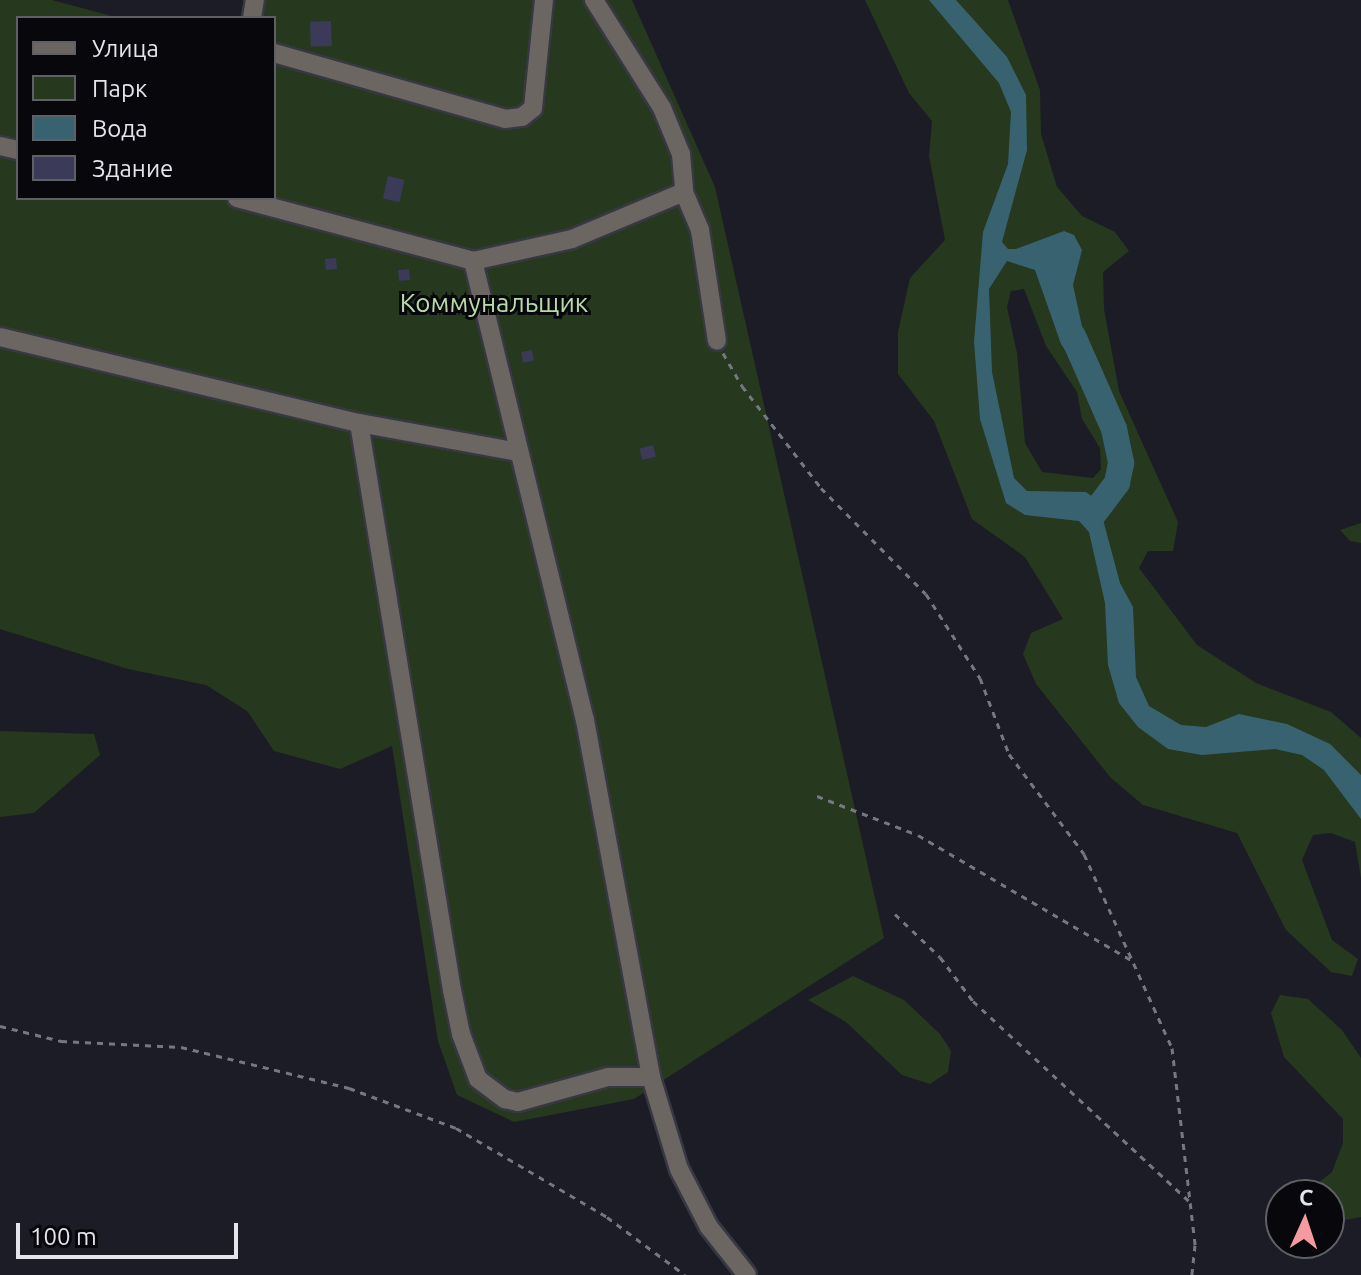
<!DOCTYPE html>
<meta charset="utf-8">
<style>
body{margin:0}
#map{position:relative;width:1361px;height:1275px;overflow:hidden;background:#1c1c27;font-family:Ubuntu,sans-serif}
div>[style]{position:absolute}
.green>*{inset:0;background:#26381d}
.water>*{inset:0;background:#396271}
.river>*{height:26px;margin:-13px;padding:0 13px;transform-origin:13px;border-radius:13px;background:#396271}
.building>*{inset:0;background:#3b3a59;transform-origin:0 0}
.path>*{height:3px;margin-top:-1.5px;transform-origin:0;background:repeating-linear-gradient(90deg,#767780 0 6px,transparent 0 12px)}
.roads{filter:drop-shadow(2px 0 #383843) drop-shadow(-2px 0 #383843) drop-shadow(0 2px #383843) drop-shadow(0 -2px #383843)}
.minor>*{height:18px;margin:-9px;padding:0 9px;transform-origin:9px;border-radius:9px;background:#6c6663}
span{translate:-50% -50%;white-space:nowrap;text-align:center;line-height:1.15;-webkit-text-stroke:6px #07070c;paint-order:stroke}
.park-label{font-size:26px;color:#b8dba5}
.legend{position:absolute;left:16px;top:16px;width:260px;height:184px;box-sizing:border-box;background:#07070c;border:2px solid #5f6066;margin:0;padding:10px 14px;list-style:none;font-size:24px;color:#e4e5ec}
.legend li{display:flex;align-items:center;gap:16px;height:40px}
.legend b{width:40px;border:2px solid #5f6066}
.north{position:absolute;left:1265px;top:1179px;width:80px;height:80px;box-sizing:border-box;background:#07070c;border:2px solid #5f6066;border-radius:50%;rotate:3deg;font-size:22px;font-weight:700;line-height:32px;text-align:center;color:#e4e5ec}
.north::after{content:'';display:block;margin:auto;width:28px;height:36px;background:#f49aa1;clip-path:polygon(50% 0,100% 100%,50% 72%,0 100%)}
.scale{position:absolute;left:16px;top:1223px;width:222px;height:36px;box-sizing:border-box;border:4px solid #e4e5ec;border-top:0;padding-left:10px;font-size:24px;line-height:28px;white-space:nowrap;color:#e4e5ec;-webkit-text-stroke:6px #07070c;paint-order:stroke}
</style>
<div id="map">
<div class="green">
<div style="clip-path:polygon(0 0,52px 0,119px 18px,18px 18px,18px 198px,274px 198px,274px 18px,240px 18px,245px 0,632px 0,715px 187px,884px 938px,634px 1099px,514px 1122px,457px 1095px,438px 1041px,392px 746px,340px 769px,274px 751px,247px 711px,206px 685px,128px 669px,0 629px)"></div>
<div style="clip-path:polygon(evenodd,865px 0,1008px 0,1040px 90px,1041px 134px,1057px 187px,1082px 216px,1115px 232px,1129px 251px,1103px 272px,1104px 309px,1119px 391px,1178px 522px,1173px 551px,1148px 551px,1139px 568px,1197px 645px,1256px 683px,1331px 712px,1361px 738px,1361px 878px,1355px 842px,1331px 833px,1313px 835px,1302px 860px,1332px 940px,1358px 959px,1352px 976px,1331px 972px,1286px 930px,1237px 833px,1143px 805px,1110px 777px,1036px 684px,1023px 654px,1031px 633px,1063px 619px,1025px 557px,972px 519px,934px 421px,898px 374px,898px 332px,910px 278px,945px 240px,929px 156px,932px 121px,909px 93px,865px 0,1024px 289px,1046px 346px,1077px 392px,1082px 419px,1100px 448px,1101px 469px,1093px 478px,1042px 472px,1025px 443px,1017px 353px,1007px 307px,1011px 291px,1024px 289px)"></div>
<div style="clip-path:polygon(1361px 523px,1361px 543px,1350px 541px,1340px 530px)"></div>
<div style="clip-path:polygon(0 731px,94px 734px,100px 755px,34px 813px,0 817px)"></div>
<div style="clip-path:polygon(853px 976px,904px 1000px,940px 1034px,951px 1051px,948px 1072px,930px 1084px,902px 1075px,846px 1022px,808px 1000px)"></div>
<div style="clip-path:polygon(1280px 995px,1308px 999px,1342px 1030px,1361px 1058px,1361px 1217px,1329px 1223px,1329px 1195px,1303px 1195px,1332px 1172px,1343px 1143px,1343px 1119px,1284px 1057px,1271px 1013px)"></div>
</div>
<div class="water">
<div style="clip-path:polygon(929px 0,956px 0,1007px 57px,1026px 95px,1027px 150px,1002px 242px,1008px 249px,1016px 249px,1064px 231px,1074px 235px,1082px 250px,1073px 285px,1090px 363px,1084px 368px,1076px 367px,1061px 344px,1035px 270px,1007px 261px,989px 289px,992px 372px,1014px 478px,1027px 491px,1086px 492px,1098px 501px,1120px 583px,1133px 607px,1136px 677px,1149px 706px,1181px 725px,1206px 727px,1239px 714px,1287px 724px,1330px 744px,1361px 775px,1361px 819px,1324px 770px,1302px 755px,1275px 749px,1202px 755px,1168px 749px,1138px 727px,1119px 703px,1108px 665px,1105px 603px,1089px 532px,1079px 521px,1025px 515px,1006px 503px,980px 419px,974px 342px,983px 232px,1008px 164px,1011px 112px,999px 83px)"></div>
</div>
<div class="river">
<div style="left:1073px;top:336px;width:102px;rotate:66.2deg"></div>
<div style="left:1114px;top:429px;width:35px;rotate:78deg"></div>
<div style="left:1121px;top:463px;width:20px;rotate:101deg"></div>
<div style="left:1117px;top:483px;width:36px;rotate:127deg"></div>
</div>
<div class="building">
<div style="left:331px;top:21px;width:25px;height:21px;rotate:88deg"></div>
<div style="left:388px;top:176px;width:17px;height:23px;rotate:13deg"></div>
<div style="left:336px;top:258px;width:11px;height:11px;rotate:85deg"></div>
<div style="left:409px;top:269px;width:11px;height:11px;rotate:85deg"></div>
<div style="left:532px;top:350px;width:11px;height:11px;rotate:80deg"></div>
<div style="left:653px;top:445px;width:12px;height:14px;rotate:76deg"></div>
</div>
<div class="path">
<div style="left:723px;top:353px;width:38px;rotate:60deg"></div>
<div style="left:742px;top:386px;width:129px;rotate:52.2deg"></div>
<div style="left:821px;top:488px;width:149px;rotate:45.3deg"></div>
<div style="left:926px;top:594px;width:100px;rotate:57.3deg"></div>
<div style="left:980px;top:678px;width:81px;rotate:69.1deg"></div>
<div style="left:1009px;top:754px;width:125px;rotate:53.1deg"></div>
<div style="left:1084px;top:854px;width:213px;rotate:65.6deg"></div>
<div style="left:1172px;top:1048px;width:198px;rotate:83.3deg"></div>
<div style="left:1195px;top:1245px;width:30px;rotate:96deg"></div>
<div style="left:817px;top:796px;width:108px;rotate:21.1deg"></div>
<div style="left:918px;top:835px;width:249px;rotate:30.4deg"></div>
<div style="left:895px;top:914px;width:62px;rotate:43.7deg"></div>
<div style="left:940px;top:957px;width:55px;rotate:53.1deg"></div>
<div style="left:973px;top:1001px;width:296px;rotate:42.8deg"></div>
<div style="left:0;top:1026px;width:63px;rotate:13.8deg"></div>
<div style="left:61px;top:1041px;width:120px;rotate:2.9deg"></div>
<div style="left:181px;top:1047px;width:173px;rotate:13.7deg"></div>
<div style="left:349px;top:1088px;width:114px;rotate:20.5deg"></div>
<div style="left:456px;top:1128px;width:175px;rotate:30.5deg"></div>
<div style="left:607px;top:1217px;width:97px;rotate:36.6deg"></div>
</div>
<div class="roads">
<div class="minor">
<div style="left:594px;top:0;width:128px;rotate:57.8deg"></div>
<div style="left:662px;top:108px;width:50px;rotate:67.6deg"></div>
<div style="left:681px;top:154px;width:38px;rotate:85deg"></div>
<div style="left:684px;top:192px;width:41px;rotate:67.2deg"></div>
<div style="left:700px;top:230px;width:112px;rotate:81.3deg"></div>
<div style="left:252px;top:18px;width:18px;rotate:-81deg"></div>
<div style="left:274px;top:53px;width:240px;rotate:15.9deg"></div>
<div style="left:505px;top:119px;width:17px;rotate:-7deg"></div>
<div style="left:522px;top:117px;width:14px;rotate:-39deg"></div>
<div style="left:533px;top:108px;width:109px;rotate:-84.2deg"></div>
<div style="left:0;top:146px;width:18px;rotate:13deg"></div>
<div style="left:237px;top:198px;width:244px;rotate:14.9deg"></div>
<div style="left:473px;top:261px;width:101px;rotate:-12.5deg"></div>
<div style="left:572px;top:239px;width:121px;rotate:-22.8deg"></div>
<div style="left:473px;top:261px;width:472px;rotate:76.3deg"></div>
<div style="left:585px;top:720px;width:363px;rotate:79.5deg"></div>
<div style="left:651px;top:1077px;width:96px;rotate:73.1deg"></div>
<div style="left:679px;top:1169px;width:65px;rotate:62.7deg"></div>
<div style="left:709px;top:1227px;width:61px;rotate:51.6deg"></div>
<div style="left:0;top:337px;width:369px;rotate:13.5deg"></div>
<div style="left:359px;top:423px;width:162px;rotate:10.3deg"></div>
<div style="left:359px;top:423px;width:575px;rotate:80.69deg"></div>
<div style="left:452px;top:990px;width:45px;rotate:78.4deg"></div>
<div style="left:461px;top:1034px;width:48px;rotate:69.3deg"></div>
<div style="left:478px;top:1079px;width:34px;rotate:37deg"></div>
<div style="left:505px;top:1099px;width:13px;rotate:13deg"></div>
<div style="left:518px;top:1102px;width:93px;rotate:-15.5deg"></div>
<div style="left:608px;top:1077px;width:43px"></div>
</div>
</div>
<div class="park-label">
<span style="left:494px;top:303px">Коммунальщик</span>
</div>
<ul class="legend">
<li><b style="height:10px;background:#6c6663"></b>Улица</li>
<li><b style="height:22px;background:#26381d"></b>Парк</li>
<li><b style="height:22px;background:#396271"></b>Вода</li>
<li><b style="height:22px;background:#3b3a59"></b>Здание</li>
</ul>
<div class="north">С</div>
<div class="scale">100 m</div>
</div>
